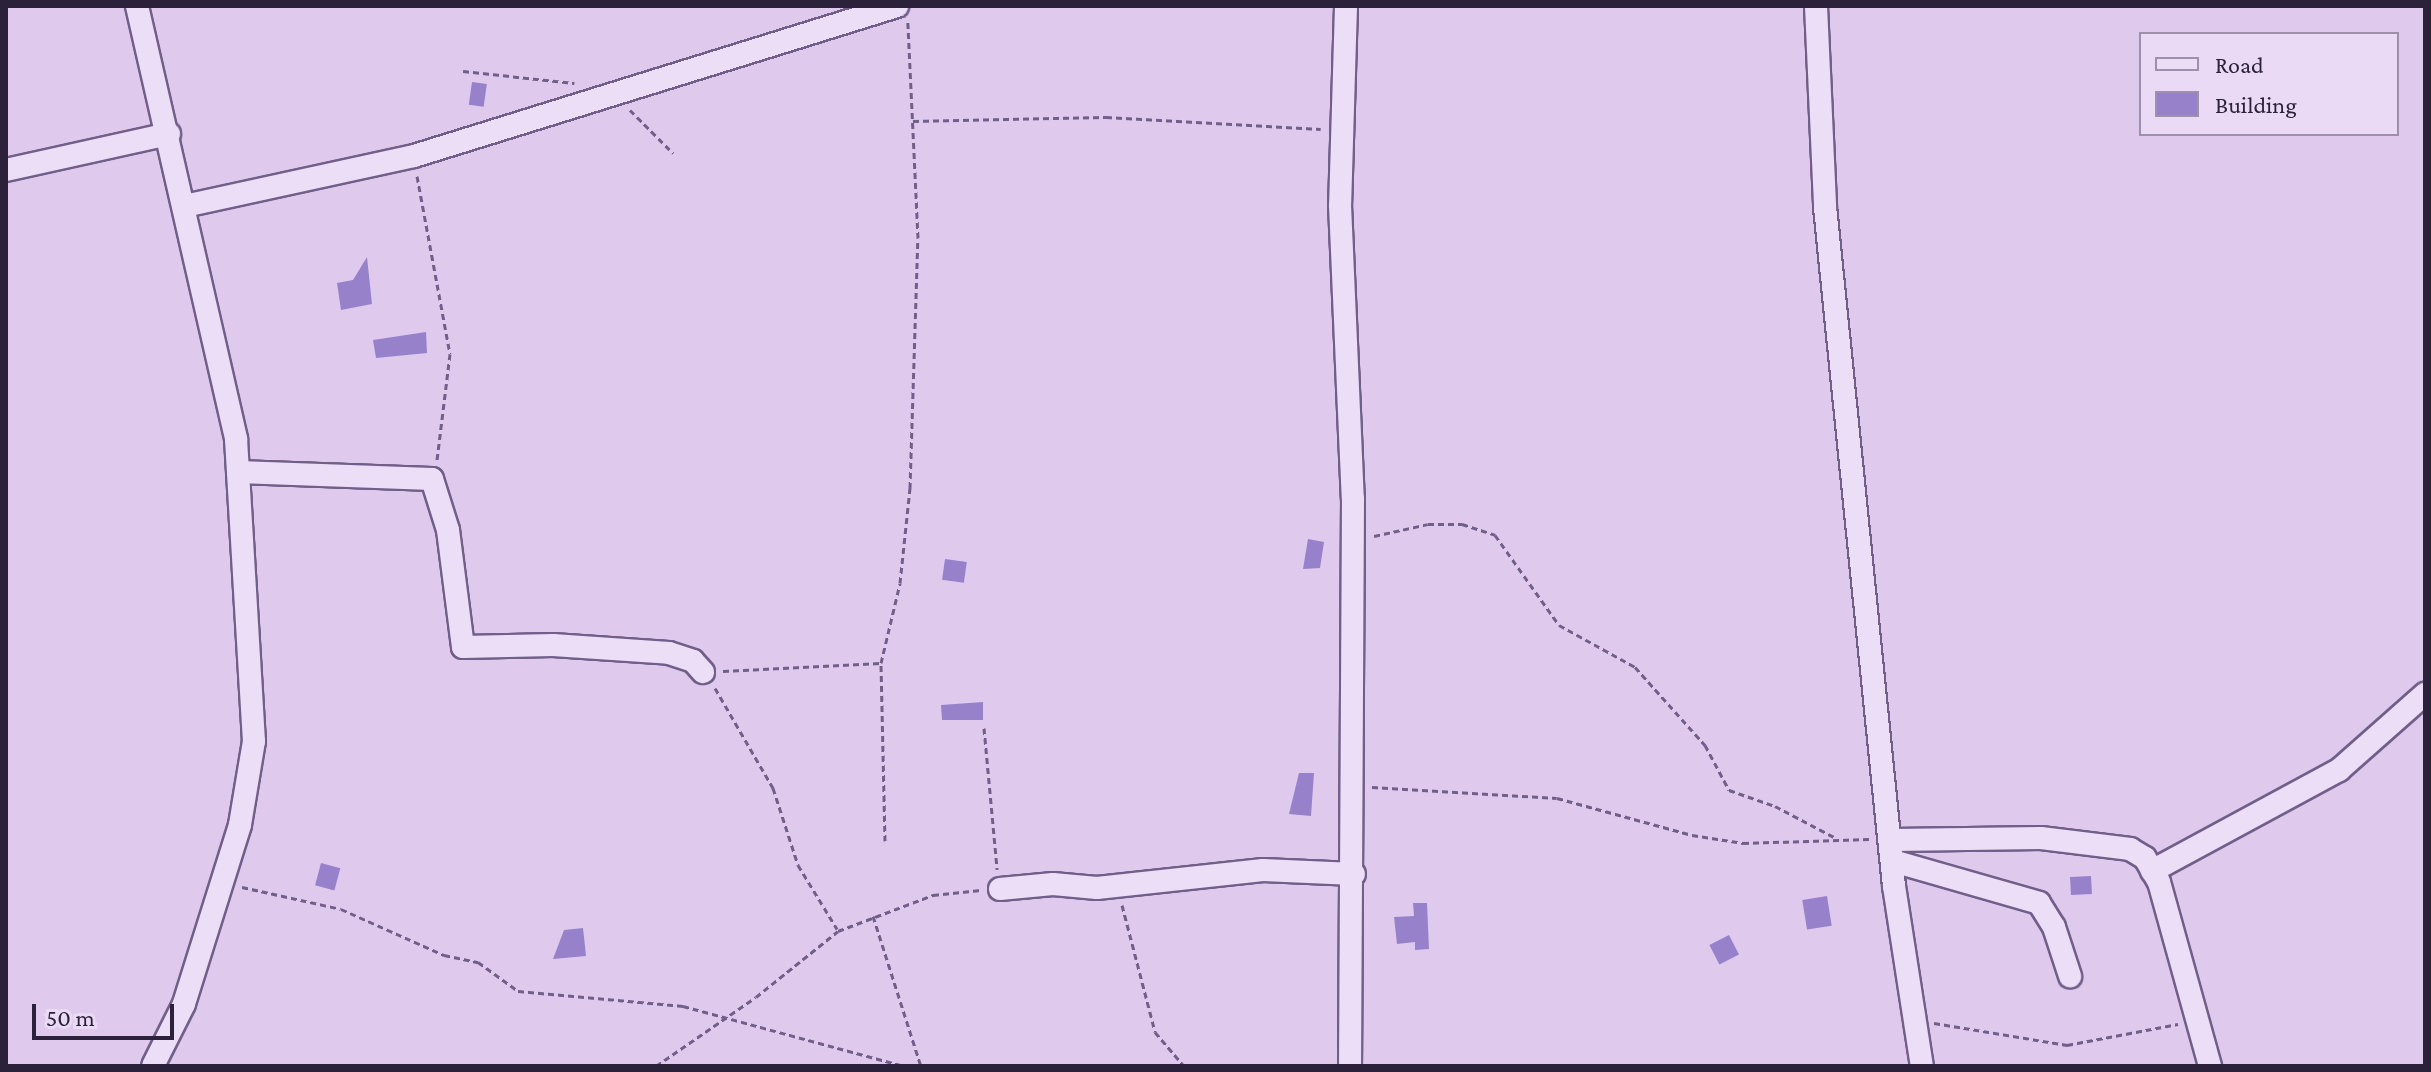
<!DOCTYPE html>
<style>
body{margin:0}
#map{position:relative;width:2431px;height:1072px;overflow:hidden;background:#dfcaee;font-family:"Crimson Pro",serif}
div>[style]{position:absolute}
.building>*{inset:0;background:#9781cb;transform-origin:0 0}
.path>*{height:3px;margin-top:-1.5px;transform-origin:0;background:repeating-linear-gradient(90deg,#715f8a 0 6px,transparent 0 10px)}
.roads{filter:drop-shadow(2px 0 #715f8a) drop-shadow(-2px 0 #715f8a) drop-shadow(0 2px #715f8a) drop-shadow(0 -2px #715f8a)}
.minor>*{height:22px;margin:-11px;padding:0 11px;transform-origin:11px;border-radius:11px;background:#eddef8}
span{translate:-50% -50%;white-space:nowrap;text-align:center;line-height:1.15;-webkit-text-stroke:6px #eadaf5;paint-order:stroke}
.frame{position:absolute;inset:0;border:8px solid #2b213b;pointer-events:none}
.legend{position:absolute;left:2139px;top:32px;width:260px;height:104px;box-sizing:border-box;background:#eadaf5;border:2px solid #9e90ab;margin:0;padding:10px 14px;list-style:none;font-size:24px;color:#2b213b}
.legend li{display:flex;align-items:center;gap:16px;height:40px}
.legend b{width:40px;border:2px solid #9e90ab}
.scale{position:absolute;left:32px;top:1004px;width:142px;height:36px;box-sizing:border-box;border:4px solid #2b213b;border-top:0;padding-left:10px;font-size:24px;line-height:28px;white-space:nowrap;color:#2b213b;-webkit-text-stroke:6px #eadaf5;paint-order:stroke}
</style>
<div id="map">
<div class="building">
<div style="left:472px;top:82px;width:15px;height:23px;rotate:8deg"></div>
<div style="clip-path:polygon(367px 257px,372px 304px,341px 310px,337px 283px,353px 280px)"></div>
<div style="clip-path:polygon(426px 332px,427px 353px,376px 358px,373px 340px)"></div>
<div style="clip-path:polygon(1308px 539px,1324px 542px,1320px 568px,1303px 569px)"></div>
<div style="left:945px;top:559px;width:22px;height:21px;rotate:8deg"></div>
<div style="clip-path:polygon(983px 702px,983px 720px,942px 720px,941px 705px)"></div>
<div style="clip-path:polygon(1299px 773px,1314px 773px,1311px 816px,1289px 814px)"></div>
<div style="left:321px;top:863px;width:20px;height:23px;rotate:15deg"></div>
<div style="left:2091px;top:876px;width:18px;height:21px;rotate:87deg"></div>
<div style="left:1827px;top:896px;width:30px;height:25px;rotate:81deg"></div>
<div style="clip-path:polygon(1413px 903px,1427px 903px,1429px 949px,1415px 950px,1415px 942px,1397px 944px,1394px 917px,1414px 916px)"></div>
<div style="clip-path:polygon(583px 928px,586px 956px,553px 959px,564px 930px)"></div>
<div style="left:1729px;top:935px;width:22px;height:22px;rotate:63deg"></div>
</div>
<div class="path">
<div style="left:463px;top:71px;width:112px;rotate:6.2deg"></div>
<div style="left:630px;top:110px;width:61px;rotate:45deg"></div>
<div style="left:913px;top:121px;width:193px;rotate:-1.2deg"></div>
<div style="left:1106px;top:117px;width:215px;rotate:3.2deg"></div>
<div style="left:417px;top:176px;width:181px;rotate:79.5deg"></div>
<div style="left:450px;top:354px;width:107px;rotate:97deg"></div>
<div style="left:1374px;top:536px;width:55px;rotate:-12.5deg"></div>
<div style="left:1428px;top:524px;width:34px"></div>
<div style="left:1462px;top:524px;width:35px;rotate:18deg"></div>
<div style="left:1495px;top:535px;width:110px;rotate:54.6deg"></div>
<div style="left:1559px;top:625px;width:87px;rotate:28.9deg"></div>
<div style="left:1635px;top:667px;width:105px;rotate:48.1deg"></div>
<div style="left:1705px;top:745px;width:51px;rotate:61.9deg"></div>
<div style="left:1729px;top:790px;width:49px;rotate:19.2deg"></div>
<div style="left:1775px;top:806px;width:69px;rotate:27.7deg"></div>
<div style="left:723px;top:671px;width:158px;rotate:-2.9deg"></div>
<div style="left:715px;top:688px;width:116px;rotate:59.9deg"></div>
<div style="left:773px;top:788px;width:81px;rotate:72deg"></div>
<div style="left:798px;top:865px;width:75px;rotate:58.6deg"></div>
<div style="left:984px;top:728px;width:142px;rotate:84.7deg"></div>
<div style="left:1372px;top:787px;width:185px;rotate:3.4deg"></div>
<div style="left:1557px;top:798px;width:140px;rotate:15.3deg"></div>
<div style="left:1692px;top:835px;width:52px;rotate:8.9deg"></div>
<div style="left:1743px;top:843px;width:126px;rotate:-1.8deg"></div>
<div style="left:885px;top:841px;width:178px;rotate:-91.3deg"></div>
<div style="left:881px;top:663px;width:82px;rotate:-76.6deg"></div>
<div style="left:900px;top:583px;width:96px;rotate:-84deg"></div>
<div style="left:910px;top:488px;width:250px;rotate:-88.2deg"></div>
<div style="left:918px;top:238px;width:216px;rotate:-92.7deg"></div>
<div style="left:242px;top:887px;width:101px;rotate:12.5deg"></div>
<div style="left:341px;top:909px;width:113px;rotate:24.1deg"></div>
<div style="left:444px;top:955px;width:35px;rotate:12deg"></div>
<div style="left:478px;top:962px;width:49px;rotate:35.9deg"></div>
<div style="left:518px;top:991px;width:166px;rotate:5.2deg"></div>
<div style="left:683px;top:1006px;width:229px;rotate:15.2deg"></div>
<div style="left:1122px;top:905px;width:131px;rotate:75.4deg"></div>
<div style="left:1155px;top:1032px;width:45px;rotate:49.5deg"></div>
<div style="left:873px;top:916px;width:157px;rotate:72.3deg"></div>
<div style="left:1934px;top:1023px;width:135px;rotate:9.4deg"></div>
<div style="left:2067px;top:1045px;width:113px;rotate:-10.7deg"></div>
<div style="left:656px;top:1066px;width:121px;rotate:-34.6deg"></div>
<div style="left:756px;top:997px;width:105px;rotate:-38.8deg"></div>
<div style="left:838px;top:931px;width:102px;rotate:-20.8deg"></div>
<div style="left:933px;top:895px;width:48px;rotate:-5.9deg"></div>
</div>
<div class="roads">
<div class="minor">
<div style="left:137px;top:6px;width:444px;rotate:77.1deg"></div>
<div style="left:236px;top:439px;width:303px;rotate:86.6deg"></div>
<div style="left:254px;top:741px;width:85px;rotate:99.5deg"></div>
<div style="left:240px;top:825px;width:188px;rotate:107.4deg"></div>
<div style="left:184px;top:1004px;width:69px;rotate:116.6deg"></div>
<div style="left:1346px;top:6px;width:199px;rotate:91.7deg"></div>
<div style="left:1340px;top:205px;width:294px;rotate:87.5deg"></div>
<div style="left:1353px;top:499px;width:567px;rotate:90.3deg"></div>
<div style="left:1816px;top:6px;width:201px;rotate:87.4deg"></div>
<div style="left:1825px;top:207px;width:682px;rotate:84.2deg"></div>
<div style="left:1894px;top:886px;width:182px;rotate:81.2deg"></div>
<div style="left:6px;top:170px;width:167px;rotate:-12.5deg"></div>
<div style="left:185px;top:206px;width:234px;rotate:-12.3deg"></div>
<div style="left:414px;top:156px;width:506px;rotate:-17.25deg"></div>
<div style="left:238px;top:472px;width:194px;rotate:2.1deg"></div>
<div style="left:432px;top:479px;width:53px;rotate:72.6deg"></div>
<div style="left:448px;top:530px;width:118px;rotate:82.7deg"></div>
<div style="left:463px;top:647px;width:90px;rotate:-1.3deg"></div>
<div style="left:553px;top:645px;width:116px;rotate:3.9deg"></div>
<div style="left:669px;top:653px;width:25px;rotate:18deg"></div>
<div style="left:693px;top:661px;width:15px;rotate:48deg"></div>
<div style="left:1892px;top:840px;width:149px;rotate:-0.8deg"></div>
<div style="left:2041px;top:838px;width:90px;rotate:7deg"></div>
<div style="left:2130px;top:849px;width:17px;rotate:31deg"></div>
<div style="left:2145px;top:858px;width:28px;rotate:60deg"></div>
<div style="left:2159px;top:882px;width:191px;rotate:74.5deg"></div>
<div style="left:1893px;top:861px;width:152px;rotate:16deg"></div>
<div style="left:2039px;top:903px;width:28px;rotate:58deg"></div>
<div style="left:2054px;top:927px;width:52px;rotate:71.9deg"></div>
<div style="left:2152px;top:871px;width:213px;rotate:-28.4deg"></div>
<div style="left:2339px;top:770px;width:115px;rotate:-41.5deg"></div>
<div style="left:1000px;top:889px;width:53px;rotate:-5.4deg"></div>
<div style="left:1053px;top:884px;width:44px;rotate:5.2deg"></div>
<div style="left:1097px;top:888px;width:167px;rotate:-6.2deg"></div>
<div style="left:1263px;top:870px;width:91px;rotate:2.5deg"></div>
</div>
</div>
<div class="frame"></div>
<ul class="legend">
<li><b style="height:10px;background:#eddef8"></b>Road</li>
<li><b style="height:22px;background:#9781cb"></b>Building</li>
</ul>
<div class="scale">50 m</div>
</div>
